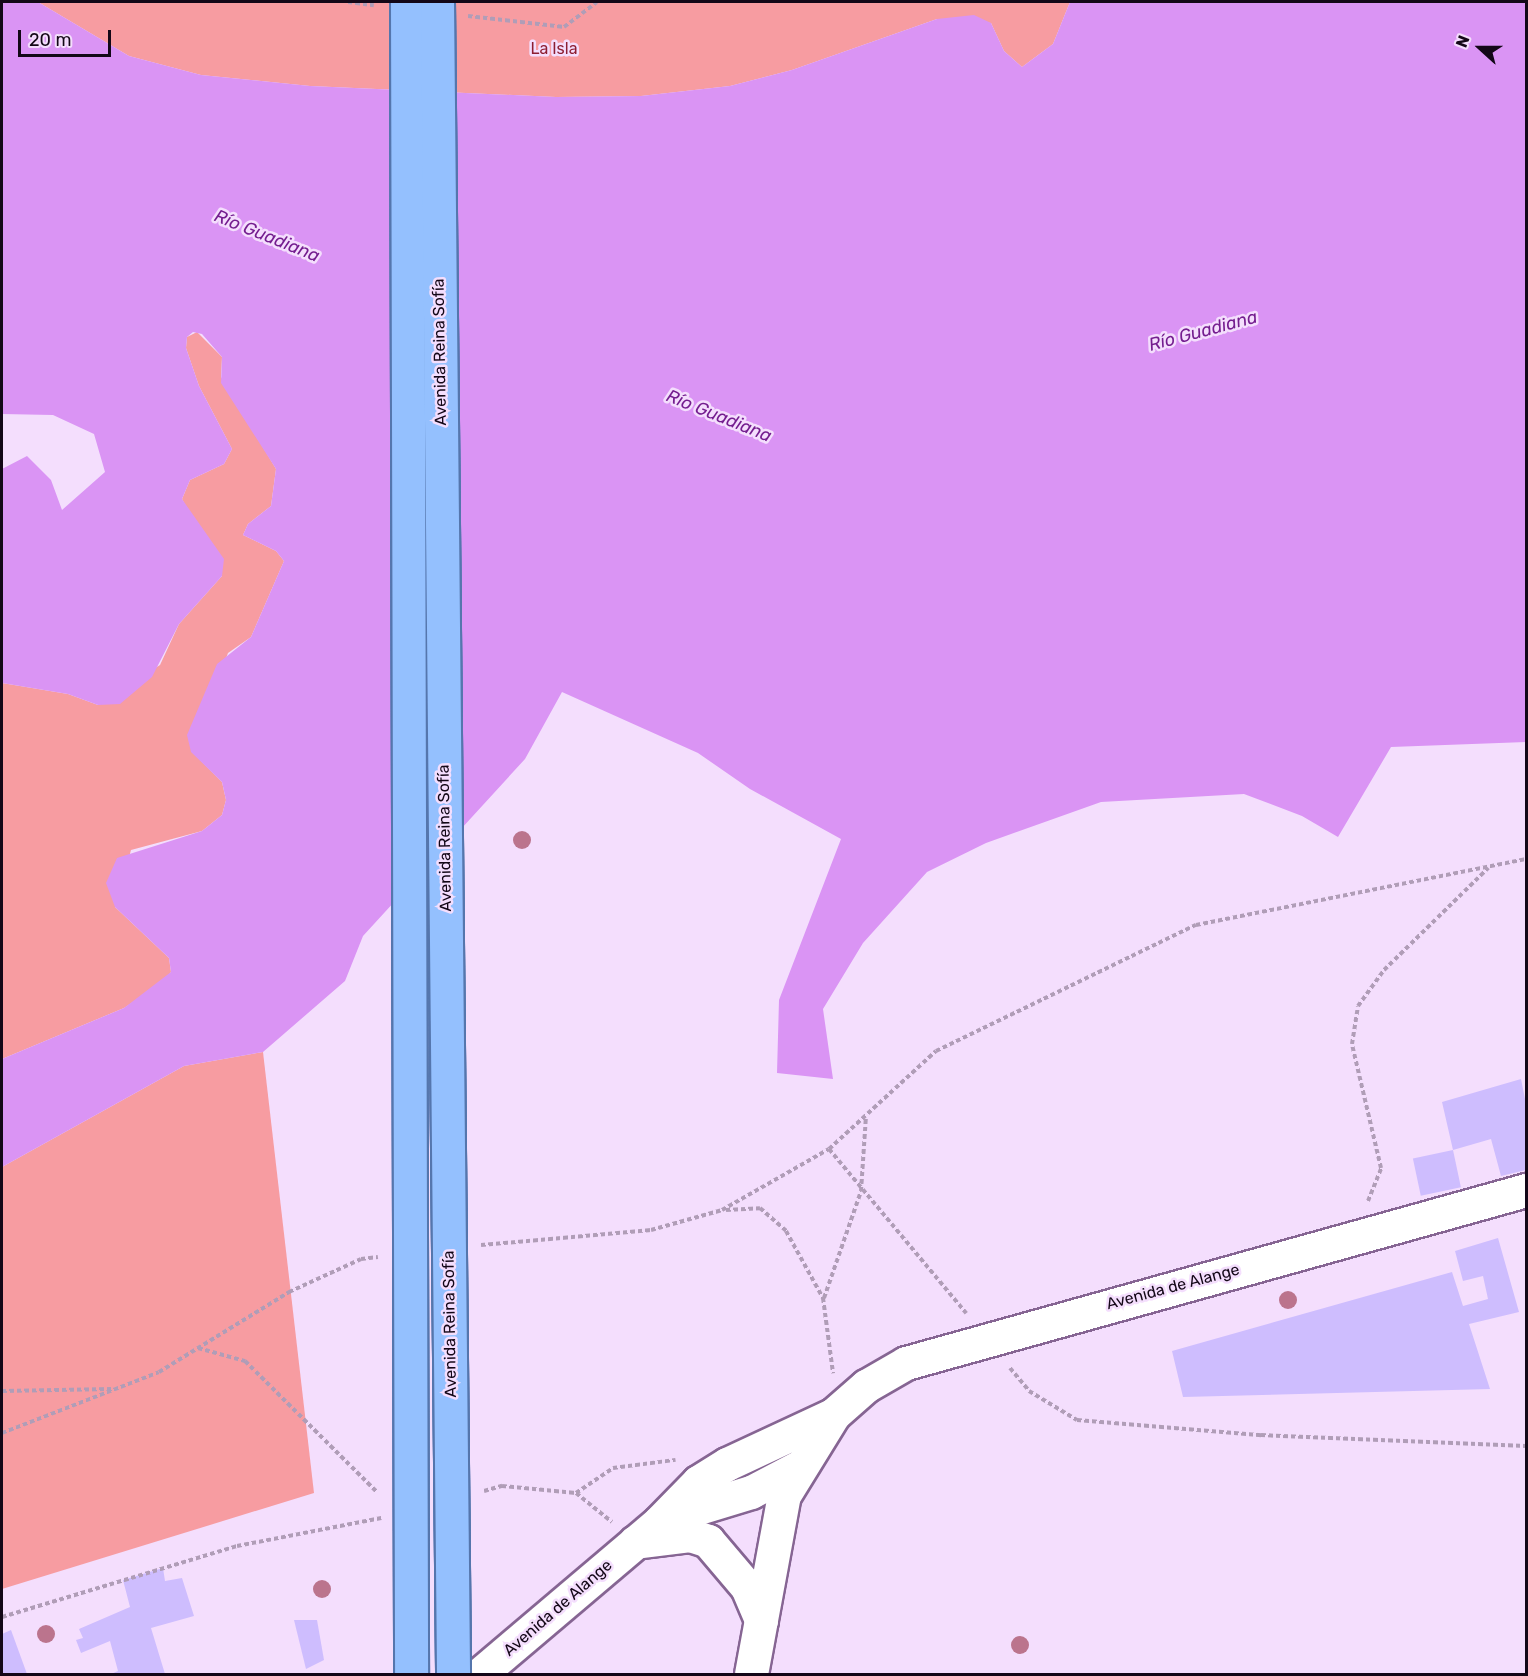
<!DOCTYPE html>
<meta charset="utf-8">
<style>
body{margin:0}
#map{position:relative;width:1528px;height:1676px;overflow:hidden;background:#f4defd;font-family:Rubik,sans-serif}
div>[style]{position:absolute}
.green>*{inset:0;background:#f79ca1}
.water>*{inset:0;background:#da94f4}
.building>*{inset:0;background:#cebdfe;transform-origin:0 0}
.path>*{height:4px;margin-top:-2px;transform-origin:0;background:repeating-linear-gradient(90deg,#b09db7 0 4.5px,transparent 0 7.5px)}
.roads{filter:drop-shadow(2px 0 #866593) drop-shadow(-2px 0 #866593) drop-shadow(0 2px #866593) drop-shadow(0 -2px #866593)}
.minor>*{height:33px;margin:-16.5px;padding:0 16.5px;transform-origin:16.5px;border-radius:16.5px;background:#fff}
.tertiary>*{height:33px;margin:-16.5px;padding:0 16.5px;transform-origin:16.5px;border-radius:16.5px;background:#fff}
.bridges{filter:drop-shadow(2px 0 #5576ad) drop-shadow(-2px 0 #5576ad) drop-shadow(0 2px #5576ad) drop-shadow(0 -2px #5576ad)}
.trunk-bridge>*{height:33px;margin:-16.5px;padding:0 16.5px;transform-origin:16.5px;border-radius:16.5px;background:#94c0fe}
.trees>*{width:18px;height:18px;margin:-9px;border-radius:50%;background:#bb748d}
span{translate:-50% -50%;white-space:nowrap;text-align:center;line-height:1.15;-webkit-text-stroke:5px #f4defd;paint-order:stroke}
.park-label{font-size:16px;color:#8d1e32}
.street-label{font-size:16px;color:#130717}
.water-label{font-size:18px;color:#741d8f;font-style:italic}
.frame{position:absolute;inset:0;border:3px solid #130717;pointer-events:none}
.north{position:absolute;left:1450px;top:18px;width:60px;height:60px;-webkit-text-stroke:4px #f4defd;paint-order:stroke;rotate:291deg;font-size:16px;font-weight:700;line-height:24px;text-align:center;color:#130717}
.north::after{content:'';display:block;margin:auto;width:21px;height:27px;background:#130717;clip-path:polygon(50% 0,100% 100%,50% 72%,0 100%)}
.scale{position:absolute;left:18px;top:30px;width:93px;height:27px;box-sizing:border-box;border:3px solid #130717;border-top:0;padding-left:8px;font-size:18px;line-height:21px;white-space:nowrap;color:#130717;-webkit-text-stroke:4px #f4defd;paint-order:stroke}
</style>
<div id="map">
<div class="green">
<div style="clip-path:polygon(38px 2px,1070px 2px,1053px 44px,1022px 67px,1004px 51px,991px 23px,937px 19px,792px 70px,730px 86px,641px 96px,556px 97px,310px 86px,201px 75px,129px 56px)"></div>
<div style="clip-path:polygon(197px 332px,222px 357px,221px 377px,276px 469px,271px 506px,248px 524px,243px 535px,276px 551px,284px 561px,251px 637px,228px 653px,191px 751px,222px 782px,226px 800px,222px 815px,202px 831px,131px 850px,115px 907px,169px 958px,171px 972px,164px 982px,124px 1008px,2px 1059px,2px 683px,68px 694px,98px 705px,160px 665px,179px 624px,222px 576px,182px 499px,190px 480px,224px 464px,232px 449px,199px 386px,186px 348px,187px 337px)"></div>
<div style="clip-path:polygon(263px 1052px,314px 1493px,2px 1589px,2px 1167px,184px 1066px)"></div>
</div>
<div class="water">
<div style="clip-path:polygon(2px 2px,38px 2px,129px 56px,201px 75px,310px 86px,556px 97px,641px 96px,730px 86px,792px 70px,937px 19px,974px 15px,991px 23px,1004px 51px,1022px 67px,1053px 44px,1070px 2px,1526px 2px,1526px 742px,1391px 747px,1338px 837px,1302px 816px,1244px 794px,1101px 802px,986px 843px,927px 872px,863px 943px,823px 1009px,833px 1079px,777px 1073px,779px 1000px,841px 839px,750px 789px,698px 753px,562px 692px,525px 759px,363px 936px,345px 981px,263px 1052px,184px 1066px,2px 1167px,2px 1059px,124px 1008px,171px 972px,169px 958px,115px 907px,106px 883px,117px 858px,202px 831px,222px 815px,226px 800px,222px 782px,191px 752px,187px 735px,217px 664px,251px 637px,284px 561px,276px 551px,243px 535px,248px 524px,271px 506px,276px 469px,221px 383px,222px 357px,202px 334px,193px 332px,187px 337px,186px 348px,199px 386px,232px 449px,224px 464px,190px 480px,182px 499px,224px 559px,222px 576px,179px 624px,152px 677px,120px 704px,98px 705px,68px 694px,2px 683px,2px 469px,27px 456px,51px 480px,62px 510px,105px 472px,94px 434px,53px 415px,2px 414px)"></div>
</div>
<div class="building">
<div style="clip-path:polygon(1521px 1079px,1526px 1104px,1526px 1170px,1501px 1176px,1491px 1139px,1453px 1150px,1442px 1102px)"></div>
<div style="left:1453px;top:1150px;width:38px;height:41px;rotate:78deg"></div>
<div style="clip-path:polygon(1498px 1238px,1519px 1312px,1469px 1324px,1490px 1389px,1183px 1397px,1172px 1351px,1452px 1272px,1463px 1306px,1488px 1299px,1483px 1276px,1463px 1281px,1455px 1251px)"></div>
<div style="clip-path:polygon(163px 1568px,165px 1581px,182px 1578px,194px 1616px,151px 1628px,165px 1674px,111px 1674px,118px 1671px,110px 1641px,81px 1653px,76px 1640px,83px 1638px,79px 1629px,130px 1607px,123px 1580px)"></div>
<div style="clip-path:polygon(294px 1620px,317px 1620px,324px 1660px,306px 1669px)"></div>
<div style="clip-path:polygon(11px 1630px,27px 1674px,2px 1674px,2px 1634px)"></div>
</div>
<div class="path">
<div style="left:348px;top:2px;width:26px;rotate:7deg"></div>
<div style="left:468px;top:16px;width:97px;rotate:6.5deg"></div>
<div style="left:564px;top:27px;width:41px;rotate:-37.1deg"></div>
<div style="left:829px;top:1149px;width:214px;rotate:50.1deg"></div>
<div style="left:1368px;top:1201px;width:35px;rotate:-68deg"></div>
<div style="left:1381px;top:1168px;width:127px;rotate:-103.2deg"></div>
<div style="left:1352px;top:1044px;width:38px;rotate:-81deg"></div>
<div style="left:1358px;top:1006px;width:44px;rotate:-54.2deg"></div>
<div style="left:1384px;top:970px;width:146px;rotate:-44.4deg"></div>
<div style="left:726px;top:1210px;width:34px;rotate:-3deg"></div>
<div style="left:760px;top:1208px;width:35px;rotate:41deg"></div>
<div style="left:786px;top:1231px;width:77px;rotate:61.1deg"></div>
<div style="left:823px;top:1298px;width:76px;rotate:82.4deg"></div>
<div style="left:481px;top:1245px;width:171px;rotate:-5deg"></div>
<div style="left:651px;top:1230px;width:74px;rotate:-15.7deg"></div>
<div style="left:722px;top:1210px;width:123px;rotate:-29.7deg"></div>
<div style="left:829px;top:1149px;width:145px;rotate:-42.5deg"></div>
<div style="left:936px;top:1051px;width:289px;rotate:-25.9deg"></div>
<div style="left:1196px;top:925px;width:337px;rotate:-11.3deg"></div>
<div style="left:824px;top:1298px;width:113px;rotate:-70.9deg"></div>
<div style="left:861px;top:1191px;width:75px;rotate:-86.2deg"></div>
<div style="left:198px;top:1348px;width:49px;rotate:15.5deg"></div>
<div style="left:245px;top:1361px;width:187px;rotate:44.8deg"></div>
<div style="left:1010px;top:1368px;width:30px;rotate:50deg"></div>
<div style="left:1029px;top:1391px;width:56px;rotate:31.1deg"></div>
<div style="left:1077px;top:1420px;width:185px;rotate:4.7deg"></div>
<div style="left:1261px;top:1435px;width:265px;rotate:2.4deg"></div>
<div style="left:2px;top:1391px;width:110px;rotate:-1deg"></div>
<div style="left:2px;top:1433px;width:168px;rotate:-21.2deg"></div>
<div style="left:159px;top:1372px;width:153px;rotate:-31.6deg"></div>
<div style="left:289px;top:1292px;width:79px;rotate:-24.6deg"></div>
<div style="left:361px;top:1259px;width:17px;rotate:-7deg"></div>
<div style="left:484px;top:1491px;width:19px;rotate:-16deg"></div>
<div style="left:502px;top:1486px;width:74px;rotate:5.4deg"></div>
<div style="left:576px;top:1493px;width:46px;rotate:38.9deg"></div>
<div style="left:576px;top:1493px;width:45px;rotate:-34deg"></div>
<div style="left:613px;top:1468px;width:63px;rotate:-7.4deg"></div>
<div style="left:2px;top:1617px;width:245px;rotate:-16.8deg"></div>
<div style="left:237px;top:1546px;width:147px;rotate:-11deg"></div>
</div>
<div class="roads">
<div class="minor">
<div style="left:669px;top:1517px;width:86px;rotate:-17deg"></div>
<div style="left:751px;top:1492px;width:52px;rotate:-27.6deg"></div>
<div style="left:659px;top:1522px;width:56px;rotate:-45.7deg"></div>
<div style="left:698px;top:1482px;width:34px;rotate:-32deg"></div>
<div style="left:727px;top:1464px;width:118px;rotate:-25deg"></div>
<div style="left:635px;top:1542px;width:55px;rotate:-7.3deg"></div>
<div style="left:690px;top:1535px;width:19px;rotate:18deg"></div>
<div style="left:708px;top:1541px;width:60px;rotate:49.7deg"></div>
<div style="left:747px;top:1587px;width:36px;rotate:67deg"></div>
</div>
<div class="tertiary">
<div style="left:480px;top:1674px;width:235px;rotate:-40.3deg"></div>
<div style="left:751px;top:1674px;width:182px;rotate:-79.6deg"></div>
<div style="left:784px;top:1495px;width:95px;rotate:-58.3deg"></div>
<div style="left:834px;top:1414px;width:43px;rotate:-41.2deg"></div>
<div style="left:866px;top:1386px;width:46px;rotate:-29.9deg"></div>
<div style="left:906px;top:1363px;width:644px;rotate:-15.59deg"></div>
</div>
</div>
<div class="bridges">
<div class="trunk-bridge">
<div style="left:407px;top:2px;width:1672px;rotate:89.86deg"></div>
<div style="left:437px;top:2px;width:1672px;rotate:89.45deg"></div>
</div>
</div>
<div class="trees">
<div style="left:522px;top:840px"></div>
<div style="left:1288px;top:1300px"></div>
<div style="left:322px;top:1589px"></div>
<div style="left:46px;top:1634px"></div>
<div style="left:1020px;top:1645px"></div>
</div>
<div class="park-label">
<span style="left:554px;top:49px">La Isla</span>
</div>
<div class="street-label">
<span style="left:440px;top:352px;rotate:-91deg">Avenida Reina Sofía</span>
<span style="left:445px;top:838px;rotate:-91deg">Avenida Reina Sofía</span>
<span style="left:1173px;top:1287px;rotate:-15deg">Avenida de Alange</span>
<span style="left:450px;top:1324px;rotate:-91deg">Avenida Reina Sofía</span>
<span style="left:558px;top:1608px;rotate:-41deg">Avenida de Alange</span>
</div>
<div class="water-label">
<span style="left:267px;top:236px;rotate:22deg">Río Guadiana</span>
<span style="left:1203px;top:331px;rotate:-15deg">Río Guadiana</span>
<span style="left:719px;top:416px;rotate:22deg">Río Guadiana</span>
</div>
<div class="frame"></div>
<div class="north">N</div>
<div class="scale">20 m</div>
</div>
